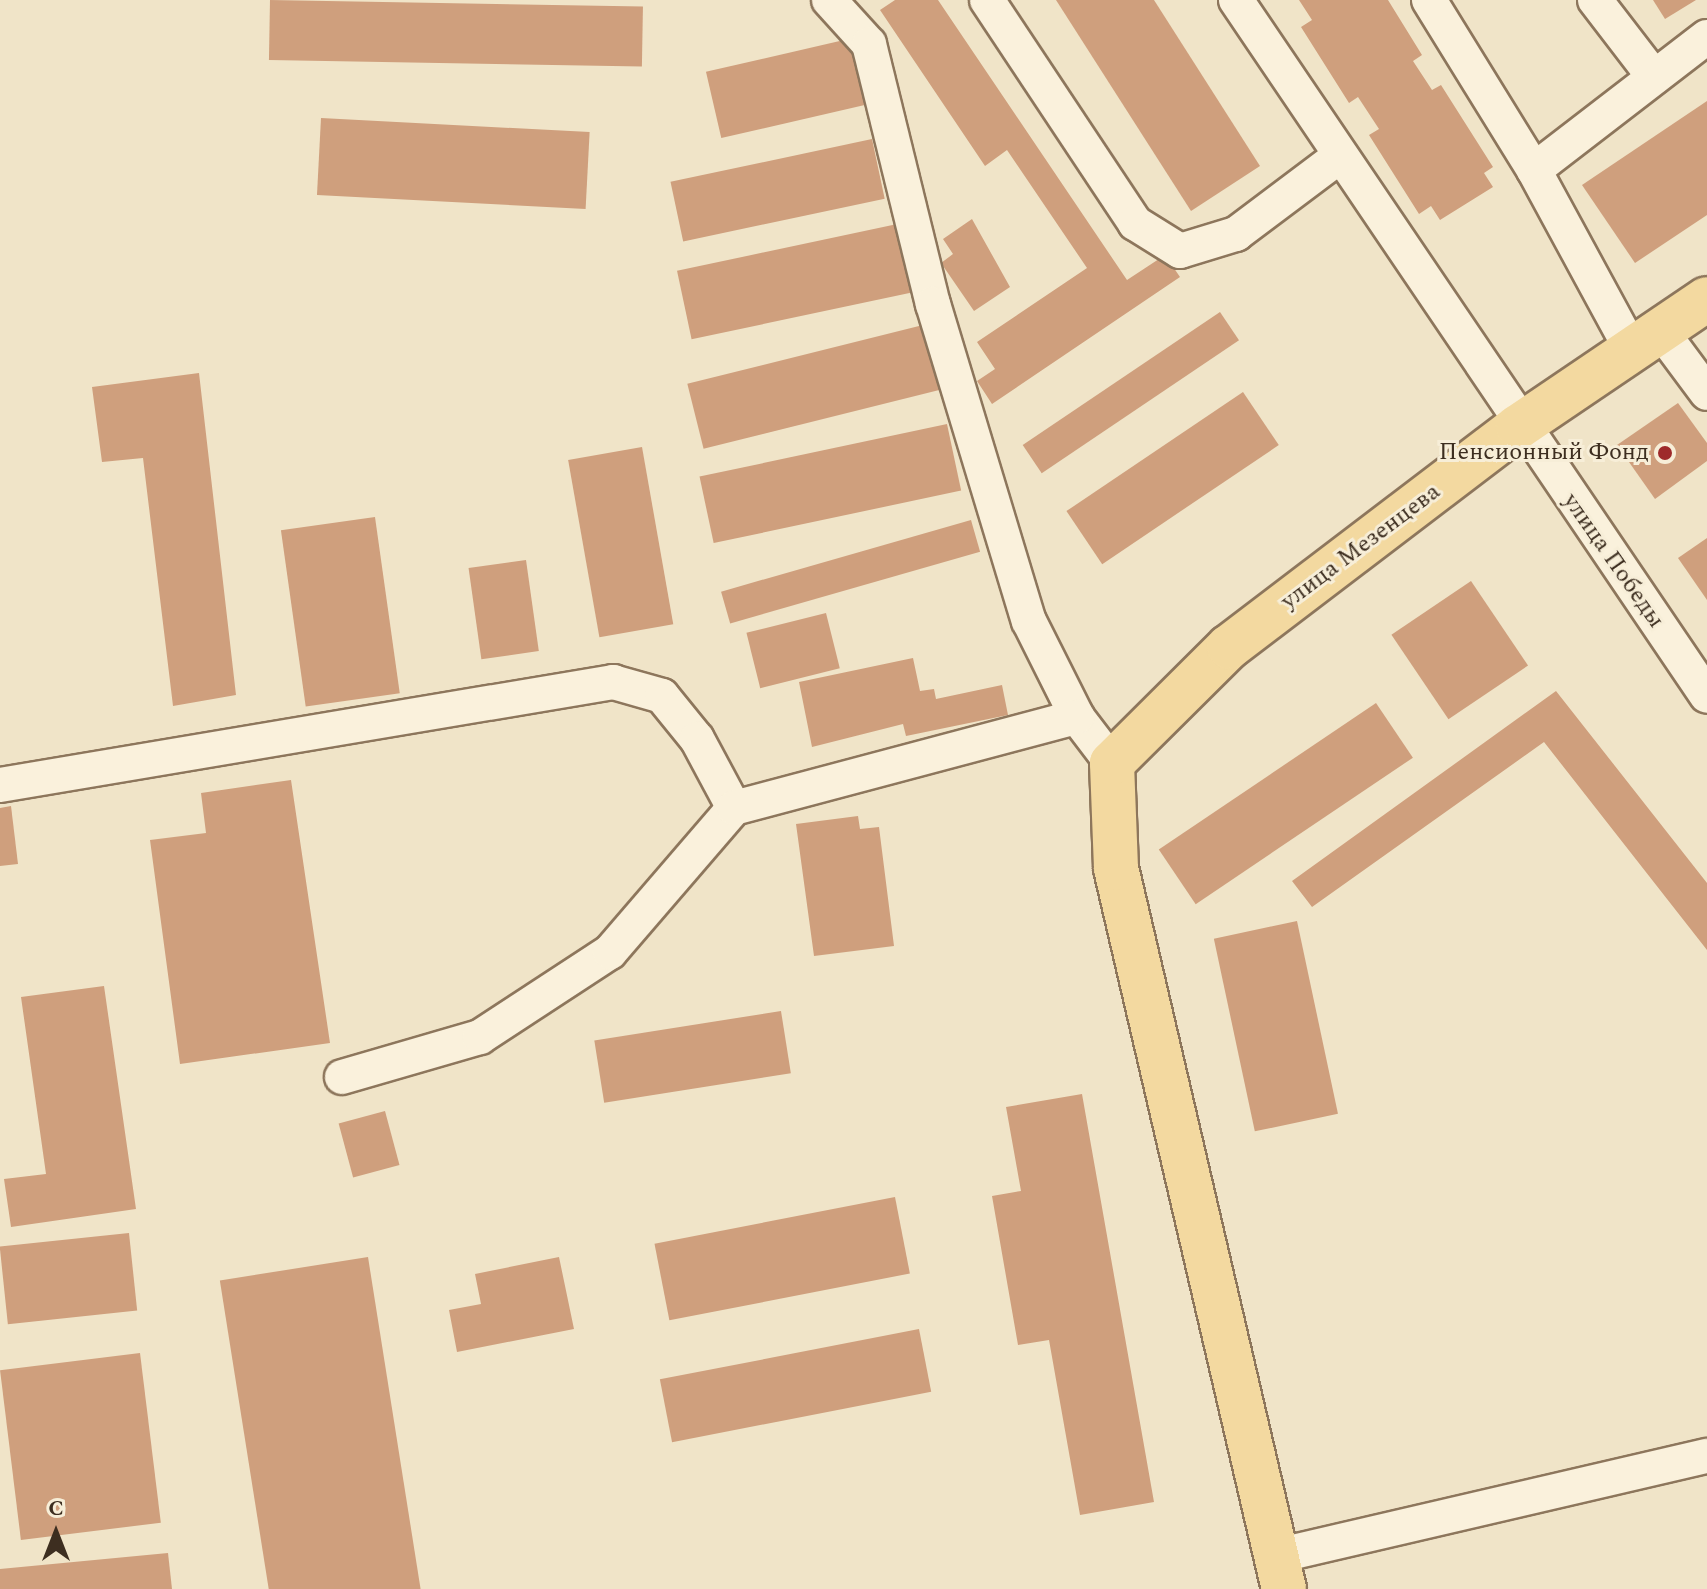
<!DOCTYPE html>
<meta charset="utf-8">
<style>
body{margin:0}
#map{position:relative;width:1707px;height:1589px;overflow:hidden;background:#f0e4c8;font-family:Spectral,serif}
div>[style]{position:absolute}
.building>*{inset:0;background:#cf9f7d;transform-origin:0 0}
.roads{filter:drop-shadow(2px 0 #8d765c) drop-shadow(-2px 0 #8d765c) drop-shadow(0 2px #8d765c) drop-shadow(0 -2px #8d765c)}
.minor>*{height:34px;margin:-17px;padding:0 17px;transform-origin:17px;border-radius:17px;background:#faf1dc}
.major>*{height:44px;margin:-22px;padding:0 22px;transform-origin:22px;border-radius:22px;background:#f3d9a0}
.dots>*{width:22px;height:22px;translate:-50% -50%;box-sizing:border-box;border:4px solid #f7eed8;border-radius:50%}
span{translate:-50% -50%;white-space:nowrap;text-align:center;line-height:1.15;-webkit-text-stroke:6px #f7eed8;paint-order:stroke}
.poi-label{font-size:24px;color:#3d2e20}
.right{translate:-100% -50%;text-align:right}
.street-label{font-size:24px;color:#3d2e20}
.north{position:absolute;left:16px;top:1493px;width:80px;height:80px;-webkit-text-stroke:6px #f7eed8;paint-order:stroke;rotate:0deg;font-size:22px;font-weight:700;line-height:32px;text-align:center;color:#3d2e20}
.north::after{content:'';display:block;margin:auto;width:28px;height:36px;background:#3d2e20;clip-path:polygon(50% 0,100% 100%,50% 72%,0 100%)}
</style>
<div id="map">
<div class="building">
<div style="left:270px;top:0;width:373px;height:60px;rotate:1deg"></div>
<div style="clip-path:polygon(895px 0,938px 0,1127px 280px,1165px 255px,1180px 277px,992px 404px,977px 381px,995px 369px,977px 342px,1087px 268px,1007px 150px,985px 166px,880px 10px)"></div>
<div style="clip-path:polygon(1056px 0,1154px 0,1260px 166px,1191px 211px)"></div>
<div style="clip-path:polygon(1299px 0,1388px 0,1422px 55px,1413px 61px,1432px 90px,1441px 85px,1493px 167px,1484px 173px,1493px 187px,1440px 220px,1431px 206px,1419px 214px,1369px 135px,1379px 129px,1358px 97px,1349px 103px,1301px 27px,1312px 20px)"></div>
<div style="clip-path:polygon(1653px 0,1696px 0,1665px 19px)"></div>
<div style="left:857px;top:37px;width:68px;height:155px;rotate:77deg"></div>
<div style="clip-path:polygon(1707px 101px,1707px 215px,1635px 263px,1582px 185px)"></div>
<div style="left:321px;top:118px;width:269px;height:77px;rotate:3deg"></div>
<div style="left:872px;top:139px;width:61px;height:206px;rotate:78deg"></div>
<div style="clip-path:polygon(972px 219px,1010px 287px,974px 311px,941px 263px,953px 254px,943px 239px)"></div>
<div style="left:902px;top:223px;width:70px;height:230px;rotate:78deg"></div>
<div style="left:1220px;top:312px;width:34px;height:238px;rotate:56deg"></div>
<div style="left:927px;top:324px;width:67px;height:247px;rotate:76deg"></div>
<div style="clip-path:polygon(199px 373px,236px 695px,173px 706px,143px 458px,102px 462px,92px 387px)"></div>
<div style="left:1243px;top:392px;width:64px;height:213px;rotate:56deg"></div>
<div style="clip-path:polygon(1678px 403px,1707px 443px,1707px 461px,1655px 499px,1617px 445px)"></div>
<div style="left:947px;top:424px;width:68px;height:253px;rotate:78deg"></div>
<div style="left:642px;top:447px;width:180px;height:75px;rotate:80deg"></div>
<div style="left:375px;top:517px;width:178px;height:95px;rotate:82deg"></div>
<div style="left:971px;top:520px;width:33px;height:260px;rotate:74deg"></div>
<div style="clip-path:polygon(1707px 538px,1707px 600px,1678px 558px)"></div>
<div style="left:526px;top:560px;width:92px;height:58px;rotate:82deg"></div>
<div style="left:1471px;top:581px;width:102px;height:96px;rotate:56deg"></div>
<div style="left:826px;top:613px;width:57px;height:82px;rotate:76deg"></div>
<div style="clip-path:polygon(913px 658px,920px 691px,934px 689px,936px 699px,1002px 685px,1008px 715px,906px 736px,903px 724px,812px 747px,799px 682px)"></div>
<div style="clip-path:polygon(1556px 691px,1707px 883px,1707px 950px,1544px 742px,1312px 907px,1292px 881px)"></div>
<div style="left:1376px;top:703px;width:66px;height:262px;rotate:56deg"></div>
<div style="clip-path:polygon(291px 780px,330px 1043px,180px 1064px,150px 840px,206px 833px,201px 793px)"></div>
<div style="clip-path:polygon(11px 806px,18px 864px,0 866px,0 808px)"></div>
<div style="clip-path:polygon(858px 816px,860px 829px,879px 827px,894px 946px,814px 956px,796px 824px)"></div>
<div style="left:1297px;top:921px;width:197px;height:85px;rotate:78deg"></div>
<div style="clip-path:polygon(104px 986px,136px 1209px,11px 1227px,4px 1179px,46px 1174px,21px 997px)"></div>
<div style="left:781px;top:1011px;width:63px;height:189px;rotate:81deg"></div>
<div style="clip-path:polygon(1082px 1094px,1154px 1502px,1080px 1515px,1049px 1340px,1018px 1345px,992px 1196px,1021px 1191px,1006px 1107px)"></div>
<div style="left:385px;top:1111px;width:56px;height:48px;rotate:75deg"></div>
<div style="left:895px;top:1197px;width:78px;height:245px;rotate:79deg"></div>
<div style="left:129px;top:1233px;width:78px;height:130px;rotate:84deg"></div>
<div style="left:368px;top:1257px;width:337px;height:150px;rotate:81deg"></div>
<div style="clip-path:polygon(559px 1257px,574px 1329px,457px 1352px,449px 1310px,481px 1304px,475px 1274px)"></div>
<div style="left:919px;top:1329px;width:64px;height:264px;rotate:79deg"></div>
<div style="left:140px;top:1353px;width:171px;height:141px;rotate:83deg"></div>
<div style="clip-path:polygon(168px 1553px,172px 1589px,0 1589px,0 1569px)"></div>
</div>
<div class="roads">
<div class="minor">
<div style="left:829px;top:0;width:59px;rotate:47.7deg"></div>
<div style="left:869px;top:44px;width:268px;rotate:76.2deg"></div>
<div style="left:933px;top:304px;width:331px;rotate:73.2deg"></div>
<div style="left:1029px;top:621px;width:107px;rotate:63.4deg"></div>
<div style="left:1077px;top:717px;width:58px;rotate:52.7deg"></div>
<div style="left:987px;top:0;width:268px;rotate:56.4deg"></div>
<div style="left:1135px;top:223px;width:53px;rotate:31.9deg"></div>
<div style="left:1180px;top:251px;width:59px;rotate:-16.9deg"></div>
<div style="left:1236px;top:234px;width:130px;rotate:-36.9deg"></div>
<div style="left:1236px;top:0;width:840px;rotate:55.91deg"></div>
<div style="left:1429px;top:0;width:200px;rotate:58.3deg"></div>
<div style="left:1534px;top:170px;width:204px;rotate:61.5deg"></div>
<div style="left:1595px;top:0;width:97px;rotate:52.5deg"></div>
<div style="left:1534px;top:170px;width:218px;rotate:-37.6deg"></div>
<div style="left:1661px;top:331px;width:77px;rotate:53.4deg"></div>
<div style="left:0;top:785px;width:622px;rotate:-9.54deg"></div>
<div style="left:613px;top:682px;width:51px;rotate:15.9deg"></div>
<div style="left:662px;top:696px;width:55px;rotate:50.9deg"></div>
<div style="left:697px;top:739px;width:78px;rotate:61.8deg"></div>
<div style="left:342px;top:1077px;width:144px;rotate:-16.2deg"></div>
<div style="left:480px;top:1037px;width:155px;rotate:-33.2deg"></div>
<div style="left:610px;top:952px;width:190px;rotate:-49.3deg"></div>
<div style="left:734px;top:808px;width:355px;rotate:-14.9deg"></div>
<div style="left:1276px;top:1556px;width:442px;rotate:-13.1deg"></div>
</div>
<div class="major">
<div style="left:1284px;top:1589px;width:740px;rotate:-103.12deg"></div>
<div style="left:1116px;top:868px;width:105px;rotate:-92.2deg"></div>
<div style="left:1112px;top:763px;width:165px;rotate:-44.8deg"></div>
<div style="left:1229px;top:647px;width:363px;rotate:-37.3deg"></div>
<div style="left:1518px;top:427px;width:228px;rotate:-34.1deg"></div>
</div>
</div>
<div class="dots">
<div style="left:1665px;top:453px;background:#9e2a2b"></div>
</div>
<div class="poi-label">
<span class="right" style="left:1649px;top:453px">Пенсионный Фонд</span>
</div>
<div class="street-label">
<span style="left:1361px;top:547px;rotate:-37deg">улица Мезенцева</span>
<span style="left:1613px;top:561px;rotate:55deg">улица Победы</span>
</div>
<div class="north">С</div>
</div>
